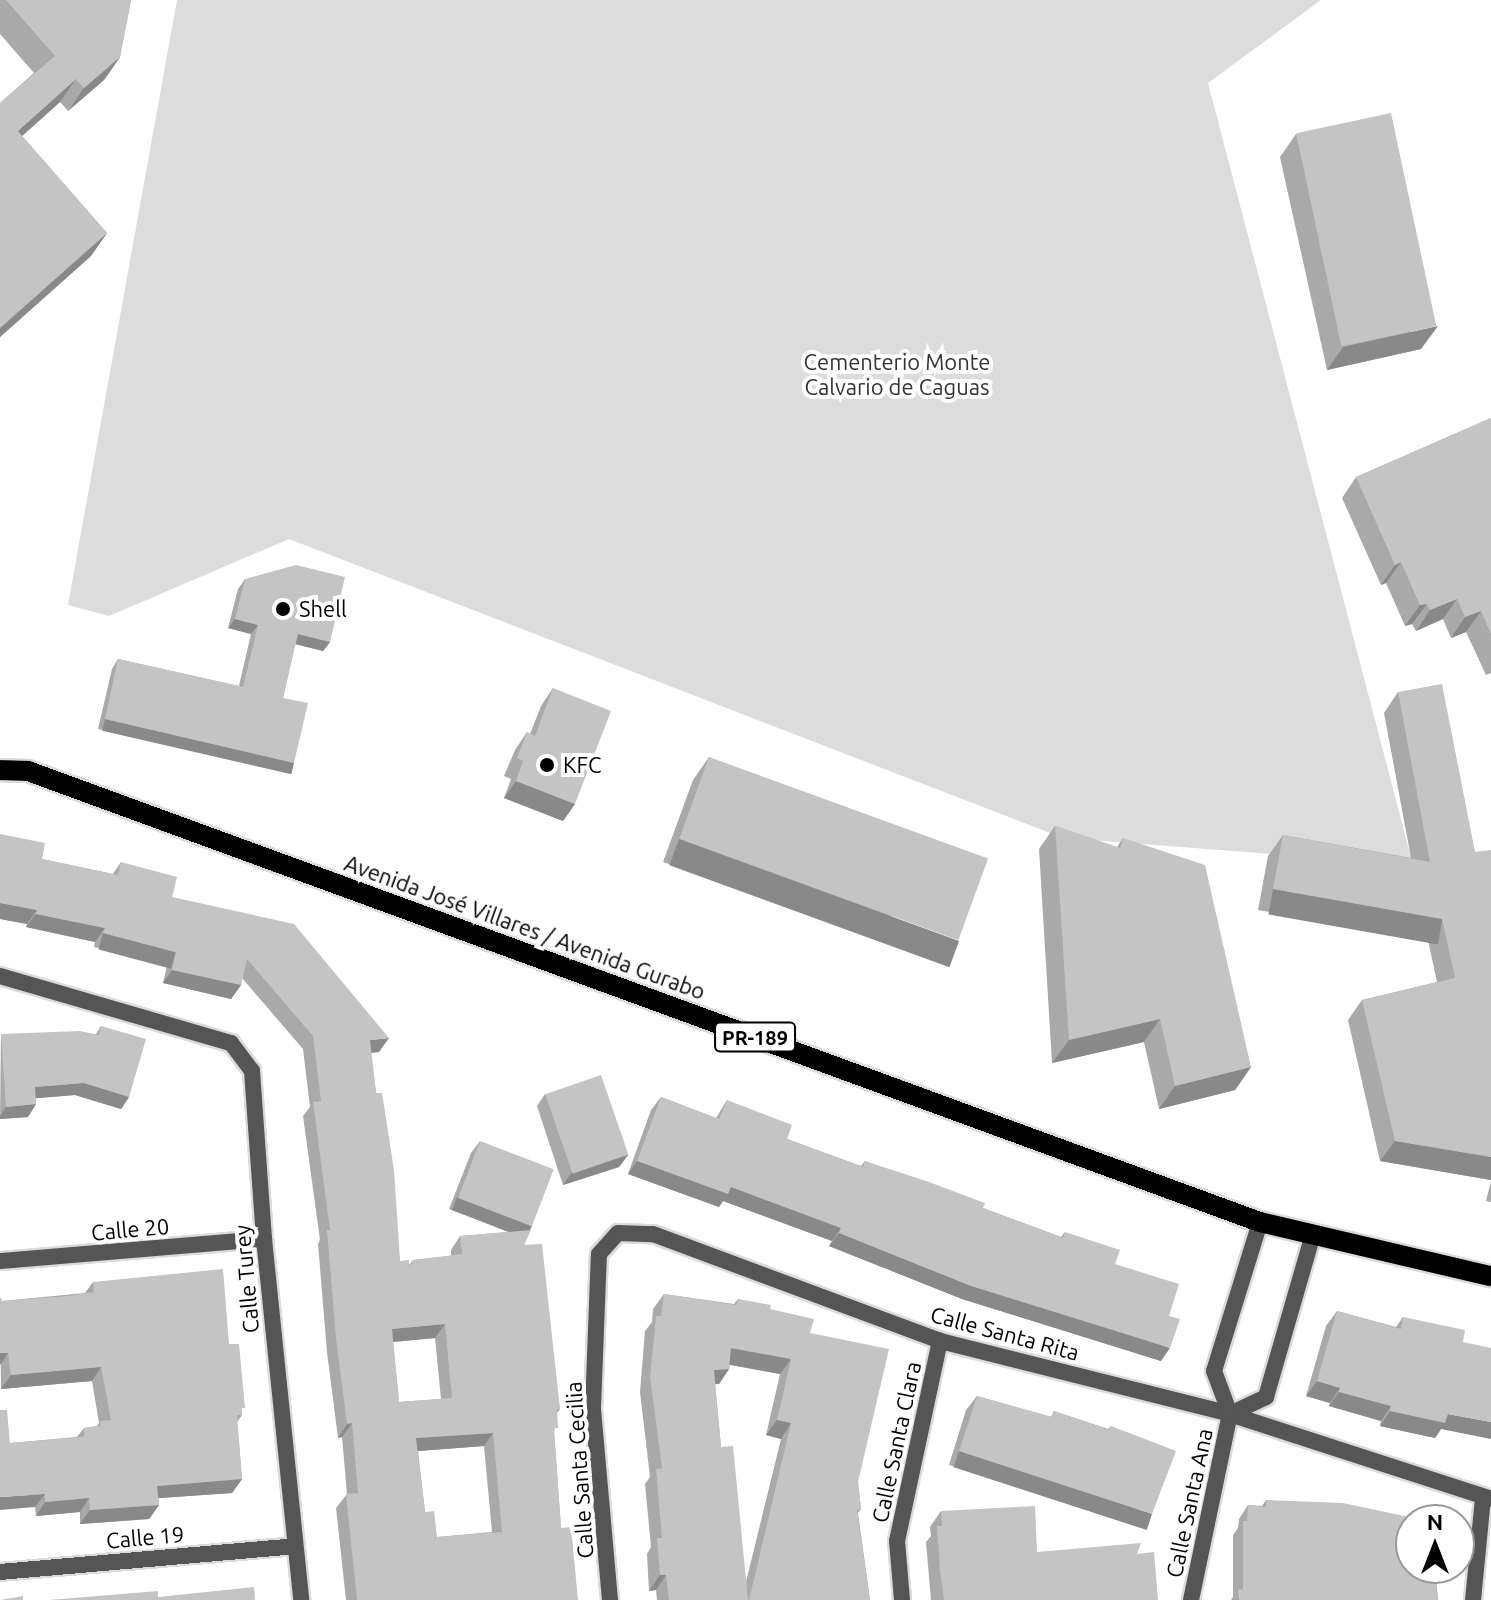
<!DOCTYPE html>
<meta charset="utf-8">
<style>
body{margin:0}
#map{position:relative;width:1491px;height:1600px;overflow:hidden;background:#fff;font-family:Ubuntu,sans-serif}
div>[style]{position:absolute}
.green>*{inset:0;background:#dcdcdc}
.roads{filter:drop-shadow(2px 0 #dbdbdb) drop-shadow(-2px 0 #dbdbdb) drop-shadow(0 2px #dbdbdb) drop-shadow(0 -2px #dbdbdb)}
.minor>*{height:16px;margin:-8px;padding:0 8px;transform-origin:8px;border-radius:8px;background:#555}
.primary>*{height:20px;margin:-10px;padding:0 10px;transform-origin:10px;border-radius:10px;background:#000}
.wall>*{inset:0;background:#a9a9a9}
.shaded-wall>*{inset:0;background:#898989;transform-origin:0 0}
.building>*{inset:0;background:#c4c4c4;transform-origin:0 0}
.dots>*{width:22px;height:22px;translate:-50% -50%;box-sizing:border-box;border:4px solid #fff;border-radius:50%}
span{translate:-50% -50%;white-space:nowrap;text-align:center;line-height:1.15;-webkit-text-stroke:8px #fff;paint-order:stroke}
.shield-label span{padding:2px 6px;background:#fff;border:2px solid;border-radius:6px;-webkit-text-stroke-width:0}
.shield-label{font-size:20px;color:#000;font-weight:700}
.park-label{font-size:22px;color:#333}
.poi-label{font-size:22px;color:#000}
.left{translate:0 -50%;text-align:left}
.street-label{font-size:22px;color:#000}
.north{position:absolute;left:1395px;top:1504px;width:80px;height:80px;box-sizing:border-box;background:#fff;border:2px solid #999;border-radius:50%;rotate:0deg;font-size:22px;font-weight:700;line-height:32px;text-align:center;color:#000}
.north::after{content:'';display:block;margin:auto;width:28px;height:36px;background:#000;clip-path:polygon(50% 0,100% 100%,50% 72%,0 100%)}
</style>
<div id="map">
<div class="green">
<div style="clip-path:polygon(177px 0,1321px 0,1208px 83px,1413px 865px,1063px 838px,289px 539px,109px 616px,68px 605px)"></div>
</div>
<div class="roads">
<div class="minor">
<div style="left:0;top:976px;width:241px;rotate:16.2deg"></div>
<div style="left:231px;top:1043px;width:35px;rotate:53deg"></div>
<div style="left:252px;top:1071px;width:168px;rotate:85.9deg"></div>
<div style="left:264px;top:1239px;width:363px;rotate:84.1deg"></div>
<div style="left:0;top:1261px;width:265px;rotate:-4.8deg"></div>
<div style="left:1230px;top:1414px;width:40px;rotate:-25deg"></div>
<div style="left:1266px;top:1397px;width:170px;rotate:-73.9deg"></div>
<div style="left:0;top:1572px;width:296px;rotate:-5deg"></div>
<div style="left:610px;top:1600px;width:193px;rotate:-95.1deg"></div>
<div style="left:593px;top:1408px;width:154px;rotate:-87.8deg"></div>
<div style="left:599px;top:1254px;width:28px;rotate:-48deg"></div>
<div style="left:618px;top:1233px;width:35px;rotate:2deg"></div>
<div style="left:653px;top:1234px;width:306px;rotate:20.4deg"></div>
<div style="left:940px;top:1341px;width:299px;rotate:14.1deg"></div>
<div style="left:1230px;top:1414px;width:274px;rotate:18deg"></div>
<div style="left:902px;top:1600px;width:59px;rotate:-94.8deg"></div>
<div style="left:897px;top:1541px;width:205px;rotate:-77.9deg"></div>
<div style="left:1191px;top:1600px;width:190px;rotate:-78.2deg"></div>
<div style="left:1230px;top:1414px;width:46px;rotate:-110.4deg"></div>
<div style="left:1214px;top:1371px;width:156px;rotate:-72.8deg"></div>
<div style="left:1473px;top:1600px;width:102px;rotate:-84.4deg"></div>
</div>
<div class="primary">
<div style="left:0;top:770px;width:28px;rotate:2deg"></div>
<div style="left:28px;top:771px;width:1312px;rotate:20.11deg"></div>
<div style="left:1260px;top:1222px;width:237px;rotate:13.2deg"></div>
</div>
</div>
<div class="wall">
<div style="clip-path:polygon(0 0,131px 0,120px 57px,104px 80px,68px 111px,60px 102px,22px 136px,107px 233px,91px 256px,0 337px,0 103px,34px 73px,0 34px)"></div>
<div style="clip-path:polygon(1296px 134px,1421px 349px,1327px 370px,1280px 157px)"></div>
<div style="clip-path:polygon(1491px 418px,1491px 673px,1486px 675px,1466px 632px,1451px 638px,1443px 619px,1416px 631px,1412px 624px,1405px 626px,1386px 583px,1381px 585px,1342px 498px,1356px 477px)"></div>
<div style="clip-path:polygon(245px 579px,330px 642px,323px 651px,295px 644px,283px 698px,294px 763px,287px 772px,98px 729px,112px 669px,118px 659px,239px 686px,251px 634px,228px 628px,238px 589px)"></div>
<div style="clip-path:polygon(553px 688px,575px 804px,563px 821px,504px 798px,511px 779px,504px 776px,515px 750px,527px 732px,530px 734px,541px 706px)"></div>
<div style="clip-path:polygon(1398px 692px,1475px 852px,1491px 1180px,1380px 1161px,1348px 1020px,1362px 1000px,1437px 982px,1428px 940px,1258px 910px,1268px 856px,1283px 835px,1411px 858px,1384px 713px)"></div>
<div style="clip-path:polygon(709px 757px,944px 962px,663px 862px,693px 780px)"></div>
<div style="clip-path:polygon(1055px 826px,1117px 847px,1123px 838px,1251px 1067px,1235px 1090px,1159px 1109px,1144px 1042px,1052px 1063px,1039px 849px)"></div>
<div style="clip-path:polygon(evenodd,0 834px,42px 859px,113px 874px,121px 862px,172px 897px,379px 1052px,371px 1053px,376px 1093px,400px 1261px,409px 1265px,413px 1260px,451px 1256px,451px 1250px,460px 1236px,508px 1232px,449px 1209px,471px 1153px,480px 1141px,532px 1226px,529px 1230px,524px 1245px,560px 1409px,557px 1413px,554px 1432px,561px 1528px,578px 1600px,346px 1600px,336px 1508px,347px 1494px,342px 1437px,338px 1438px,327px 1352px,318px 1244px,320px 1240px,303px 1116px,310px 1107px,303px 1049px,242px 978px,241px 985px,231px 999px,163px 983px,167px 966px,94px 947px,95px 942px,26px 927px,27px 924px,0 919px,0 834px,435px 1338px,441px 1399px,399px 1402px,393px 1342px,435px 1338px,0 834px,484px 1446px,492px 1532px,437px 1537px,425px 1512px,418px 1451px,484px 1446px)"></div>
<div style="clip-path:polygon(101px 1026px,129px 1097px,121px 1109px,75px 1095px,36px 1098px,36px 1104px,28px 1117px,0 1119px,1px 1034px,96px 1034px)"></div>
<div style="clip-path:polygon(545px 1094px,628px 1155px,619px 1167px,563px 1185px,537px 1106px)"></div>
<div style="clip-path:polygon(661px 1097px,716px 1118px,727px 1100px,787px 1139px,861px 1166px,865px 1161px,983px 1208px,1061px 1237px,1065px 1232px,1115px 1264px,1169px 1316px,1161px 1361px,962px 1299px,829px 1246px,832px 1241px,723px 1201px,719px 1207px,628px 1174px,651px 1110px)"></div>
<div style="clip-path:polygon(1491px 1181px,1491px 1202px,1486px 1201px)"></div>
<div style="clip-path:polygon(93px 1282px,229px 1344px,242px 1415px,237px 1422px,242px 1479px,232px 1493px,158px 1498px,159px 1505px,149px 1519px,80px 1524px,80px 1512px,36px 1516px,35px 1507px,10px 1443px,77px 1437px,84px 1428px,97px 1426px,99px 1423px,92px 1381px,1px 1389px,0 1298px,2px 1301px,85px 1293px)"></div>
<div style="clip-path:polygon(evenodd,664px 1294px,734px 1304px,738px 1299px,770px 1309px,810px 1333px,858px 1482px,861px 1509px,858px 1513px,870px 1600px,657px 1600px,656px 1590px,649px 1591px,647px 1554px,651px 1547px,645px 1484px,650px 1477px,640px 1392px,645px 1331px,652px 1322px,653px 1309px,664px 1294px,730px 1365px,780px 1374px,766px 1435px,781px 1439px,746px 1582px,721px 1447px,715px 1384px,719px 1384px,729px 1369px,730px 1365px)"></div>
<div style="clip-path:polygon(1337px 1311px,1396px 1327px,1403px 1317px,1441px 1429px,1435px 1438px,1380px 1426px,1381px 1421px,1329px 1406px,1330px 1403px,1306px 1396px,1326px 1326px)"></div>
<div style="clip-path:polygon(977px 1396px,1051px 1417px,1054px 1411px,1108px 1429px,1111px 1426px,1142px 1528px,949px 1465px,966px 1410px)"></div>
<div style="clip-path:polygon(1266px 1500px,1411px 1520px,1435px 1570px,1438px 1600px,1231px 1600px,1233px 1597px,1233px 1535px,1238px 1528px,1239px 1519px,1248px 1505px,1262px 1506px)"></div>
<div style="clip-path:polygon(941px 1511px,1037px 1552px,1137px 1554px,1158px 1600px,931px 1600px,926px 1542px,931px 1536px,930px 1527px)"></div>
</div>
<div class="shaded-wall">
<div style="clip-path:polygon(120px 57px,104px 80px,68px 111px,84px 88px)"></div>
<div style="clip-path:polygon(76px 79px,60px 102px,2px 154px,18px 131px)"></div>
<div style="clip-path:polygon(107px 233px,91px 256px,0 337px,0 328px)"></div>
<div style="clip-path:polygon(1438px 326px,1421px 349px,1327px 370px,1343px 347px)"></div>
<div style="clip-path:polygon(1401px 562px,1386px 583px,1381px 585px,1395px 565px)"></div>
<div style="clip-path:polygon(1457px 599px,1443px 619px,1416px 631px,1430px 610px)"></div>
<div style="clip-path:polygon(1427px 604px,1412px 624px,1405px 626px,1420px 605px)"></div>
<div style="clip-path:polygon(1481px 611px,1466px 632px,1451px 638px,1465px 617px)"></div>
<div style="clip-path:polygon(235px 619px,258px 625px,251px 634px,228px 628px)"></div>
<div style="clip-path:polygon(298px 634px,330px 642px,323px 651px,291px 643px)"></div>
<div style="left:105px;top:719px;width:194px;height:12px;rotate:13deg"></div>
<div style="clip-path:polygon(516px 781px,575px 804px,563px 821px,504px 798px)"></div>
<div style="left:679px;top:839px;width:298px;height:28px;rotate:20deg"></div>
<div style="left:1273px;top:889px;width:172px;height:26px;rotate:10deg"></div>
<div style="clip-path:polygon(0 903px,37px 910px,27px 924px,0 919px)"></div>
<div style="clip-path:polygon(36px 914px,105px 928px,95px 942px,26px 927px)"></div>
<div style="left:103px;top:933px;width:75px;height:17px;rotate:15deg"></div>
<div style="clip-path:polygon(172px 970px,241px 985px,231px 999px,163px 983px)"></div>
<div style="clip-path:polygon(1160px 1019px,1144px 1042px,1052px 1063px,1069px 1040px)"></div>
<div style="clip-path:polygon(389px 1038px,379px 1052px,360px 1054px,370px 1040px)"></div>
<div style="clip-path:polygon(1251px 1067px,1235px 1090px,1159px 1109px,1175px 1086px)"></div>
<div style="clip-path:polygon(84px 1083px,129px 1097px,121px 1109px,75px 1095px,27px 1099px,35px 1087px)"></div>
<div style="clip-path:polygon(36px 1104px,28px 1117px,0 1119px,0 1116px,6px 1107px)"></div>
<div style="clip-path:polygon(1395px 1141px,1491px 1157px,1491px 1180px,1380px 1161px)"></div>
<div style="clip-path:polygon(628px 1155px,619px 1167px,563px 1185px,572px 1172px)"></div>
<div style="clip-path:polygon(637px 1161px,731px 1187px,841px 1228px,832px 1241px,723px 1201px,719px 1207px,628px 1174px)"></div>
<div style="left:457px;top:1197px;width:80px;height:14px;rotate:21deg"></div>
<div style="clip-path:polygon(839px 1233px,1170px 1348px,1161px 1361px,962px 1299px,829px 1246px)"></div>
<div style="clip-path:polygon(445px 1324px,435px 1338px,382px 1343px,392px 1329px)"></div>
<div style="clip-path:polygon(731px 1348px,791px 1359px,780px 1374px,721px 1363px)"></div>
<div style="clip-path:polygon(0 1353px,8px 1353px,0 1365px)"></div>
<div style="clip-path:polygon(101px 1367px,92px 1381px,1px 1389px,11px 1375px)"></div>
<div style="clip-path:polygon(729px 1369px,719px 1384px,703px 1385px,714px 1370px)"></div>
<div style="clip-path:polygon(1317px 1381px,1340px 1388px,1330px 1403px,1306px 1396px)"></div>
<div style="clip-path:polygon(1339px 1392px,1391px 1406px,1381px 1421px,1329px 1406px)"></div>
<div style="clip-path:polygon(1390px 1411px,1448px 1414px,1491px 1422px,1491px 1439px,1441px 1429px,1435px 1438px,1380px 1426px)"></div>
<div style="clip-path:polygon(777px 1420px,791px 1423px,781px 1439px,766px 1435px)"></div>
<div style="clip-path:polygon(352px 1423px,342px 1437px,338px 1438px,347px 1424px)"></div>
<div style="clip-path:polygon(493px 1433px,484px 1446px,406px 1452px,416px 1438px)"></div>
<div style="left:959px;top:1451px;width:203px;height:17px;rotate:18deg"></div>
<div style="clip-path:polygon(242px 1479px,232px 1493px,147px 1499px,157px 1486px)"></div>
<div style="clip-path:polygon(45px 1494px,35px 1507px,0 1510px,0 1497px)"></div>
<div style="clip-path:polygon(89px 1498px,80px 1512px,36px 1516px,45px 1502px)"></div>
<div style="clip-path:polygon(159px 1505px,149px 1519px,80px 1524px,90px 1510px)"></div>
<div style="clip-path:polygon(660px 1575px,666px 1575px,656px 1590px,649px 1591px)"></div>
</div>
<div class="building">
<div style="clip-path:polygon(6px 0,131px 0,120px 57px,84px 88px,76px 79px,18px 131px,107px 233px,0 328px,0 103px,55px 56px)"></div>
<div style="left:1391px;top:113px;width:218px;height:97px;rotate:78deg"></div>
<div style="clip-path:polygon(1491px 418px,1491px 634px,1481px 611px,1465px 617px,1457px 599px,1430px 610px,1427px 604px,1420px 605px,1401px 562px,1395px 565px,1356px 477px)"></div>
<div style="clip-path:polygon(296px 565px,345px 577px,330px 642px,298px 634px,283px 698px,308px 703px,294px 763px,105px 719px,118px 659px,243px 687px,258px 625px,235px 619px,245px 579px)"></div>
<div style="clip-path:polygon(1442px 684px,1475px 852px,1491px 850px,1491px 1157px,1395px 1141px,1362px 1000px,1455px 978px,1442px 919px,1273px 889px,1283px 835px,1430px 862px,1398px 692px)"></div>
<div style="clip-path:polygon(553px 688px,611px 711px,575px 804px,516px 781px,523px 761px,517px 758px,527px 732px,535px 736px)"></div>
<div style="left:709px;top:757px;width:297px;height:87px;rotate:20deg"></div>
<div style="clip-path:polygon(1055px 826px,1120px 848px,1123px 838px,1205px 865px,1251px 1067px,1175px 1086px,1160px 1019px,1069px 1040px)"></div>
<div style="clip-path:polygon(evenodd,0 834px,45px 843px,42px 859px,118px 875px,121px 862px,177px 877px,172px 897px,294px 924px,389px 1038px,370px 1040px,376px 1093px,382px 1093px,394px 1170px,400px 1261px,409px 1260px,409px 1268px,413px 1260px,462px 1254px,460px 1236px,531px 1230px,524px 1245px,542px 1244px,560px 1409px,557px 1409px,558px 1428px,554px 1428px,561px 1528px,571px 1527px,578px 1600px,357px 1600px,346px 1494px,358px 1493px,352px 1423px,347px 1424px,336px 1338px,327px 1230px,330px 1230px,313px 1102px,321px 1101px,313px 1036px,247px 959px,241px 985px,172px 970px,176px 952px,103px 933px,105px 928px,36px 914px,37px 910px,0 903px,0 834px,445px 1324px,452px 1398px,399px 1402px,392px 1329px,445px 1324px,0 834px,493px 1433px,502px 1532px,437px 1537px,434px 1511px,425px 1512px,416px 1438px,493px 1433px)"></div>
<div style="clip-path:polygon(101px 1026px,146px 1039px,129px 1097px,84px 1083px,35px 1087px,36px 1104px,6px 1107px,1px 1034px,80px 1031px,99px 1035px)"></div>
<div style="left:601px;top:1075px;width:84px;height:59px;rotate:71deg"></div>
<div style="clip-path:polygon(661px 1097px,719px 1119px,727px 1100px,792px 1125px,787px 1139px,863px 1167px,865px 1161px,929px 1182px,985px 1203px,983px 1208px,1063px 1238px,1065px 1232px,1120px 1250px,1115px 1264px,1179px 1284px,1169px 1316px,1180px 1319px,1170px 1348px,971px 1286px,839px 1233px,841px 1228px,731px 1187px,728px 1194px,637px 1161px)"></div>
<div style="left:480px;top:1141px;width:79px;height:61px;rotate:21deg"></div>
<div style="clip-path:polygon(223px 1269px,229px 1344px,239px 1344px,245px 1408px,242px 1408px,242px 1415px,237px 1415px,242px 1479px,157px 1486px,159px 1505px,90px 1510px,89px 1498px,45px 1502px,45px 1494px,0 1497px,0 1410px,7px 1410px,10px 1443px,84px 1437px,84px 1428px,101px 1426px,100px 1421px,111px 1420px,101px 1367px,11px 1375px,8px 1353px,0 1353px,0 1298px,1px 1298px,2px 1301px,69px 1296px,94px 1292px,93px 1282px)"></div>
<div style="clip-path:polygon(664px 1294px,736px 1305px,738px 1299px,771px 1305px,770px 1309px,814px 1319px,810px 1333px,889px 1349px,858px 1482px,861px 1509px,857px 1510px,870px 1600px,749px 1600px,791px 1423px,777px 1420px,791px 1359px,731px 1348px,729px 1369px,714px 1370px,721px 1447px,733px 1446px,748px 1600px,669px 1600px,666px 1575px,660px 1575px,657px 1538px,662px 1538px,656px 1469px,662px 1468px,650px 1377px,656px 1316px,661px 1316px)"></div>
<div style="clip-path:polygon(1337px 1311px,1401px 1329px,1403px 1317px,1465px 1330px,1463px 1342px,1491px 1348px,1491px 1422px,1448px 1414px,1445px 1423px,1390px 1411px,1391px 1406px,1339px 1392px,1340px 1388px,1317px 1381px)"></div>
<div style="clip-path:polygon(977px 1396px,1052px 1417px,1054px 1411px,1109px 1430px,1111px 1426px,1176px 1451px,1152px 1514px,959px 1451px)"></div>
<div style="clip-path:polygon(1266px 1500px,1343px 1503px,1418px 1519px,1411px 1520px,1411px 1568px,1435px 1568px,1438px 1600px,1239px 1600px,1238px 1590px,1243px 1589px,1243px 1521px,1247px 1521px,1248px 1505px,1266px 1507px)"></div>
<div style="clip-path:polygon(1035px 1506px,1037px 1552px,1141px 1543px,1137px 1554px,1154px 1552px,1158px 1600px,944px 1600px,940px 1570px,937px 1526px,942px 1526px,941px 1511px)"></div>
<div style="clip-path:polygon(254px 1587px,255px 1600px,49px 1600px,158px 1591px,158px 1597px)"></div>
<div style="clip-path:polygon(23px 1596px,23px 1600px,0 1600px)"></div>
</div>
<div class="dots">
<div style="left:283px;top:609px;background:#000"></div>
<div style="left:547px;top:765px;background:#000"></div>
</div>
<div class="shield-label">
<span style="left:755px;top:1037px">PR-189</span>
</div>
<div class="park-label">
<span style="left:897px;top:374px">Cementerio Monte<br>Calvario de Caguas</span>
</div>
<div class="poi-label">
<span class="left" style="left:299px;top:609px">Shell</span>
<span class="left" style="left:563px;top:765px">KFC</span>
</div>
<div class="street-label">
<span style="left:525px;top:927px;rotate:20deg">Avenida José Villares / Avenida Gurabo</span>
<span style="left:130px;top:1229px;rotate:-5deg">Calle 20</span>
<span style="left:246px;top:1279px;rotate:-95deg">Calle Turey</span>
<span style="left:1005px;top:1333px;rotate:15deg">Calle Santa Rita</span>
<span style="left:896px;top:1442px;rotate:-78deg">Calle Santa Clara</span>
<span style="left:579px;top:1470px;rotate:-94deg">Calle Santa Cecilia</span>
<span style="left:1189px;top:1503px;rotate:-78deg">Calle Santa Ana</span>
<span style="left:145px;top:1537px;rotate:-5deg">Calle 19</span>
</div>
<div class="north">N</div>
</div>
